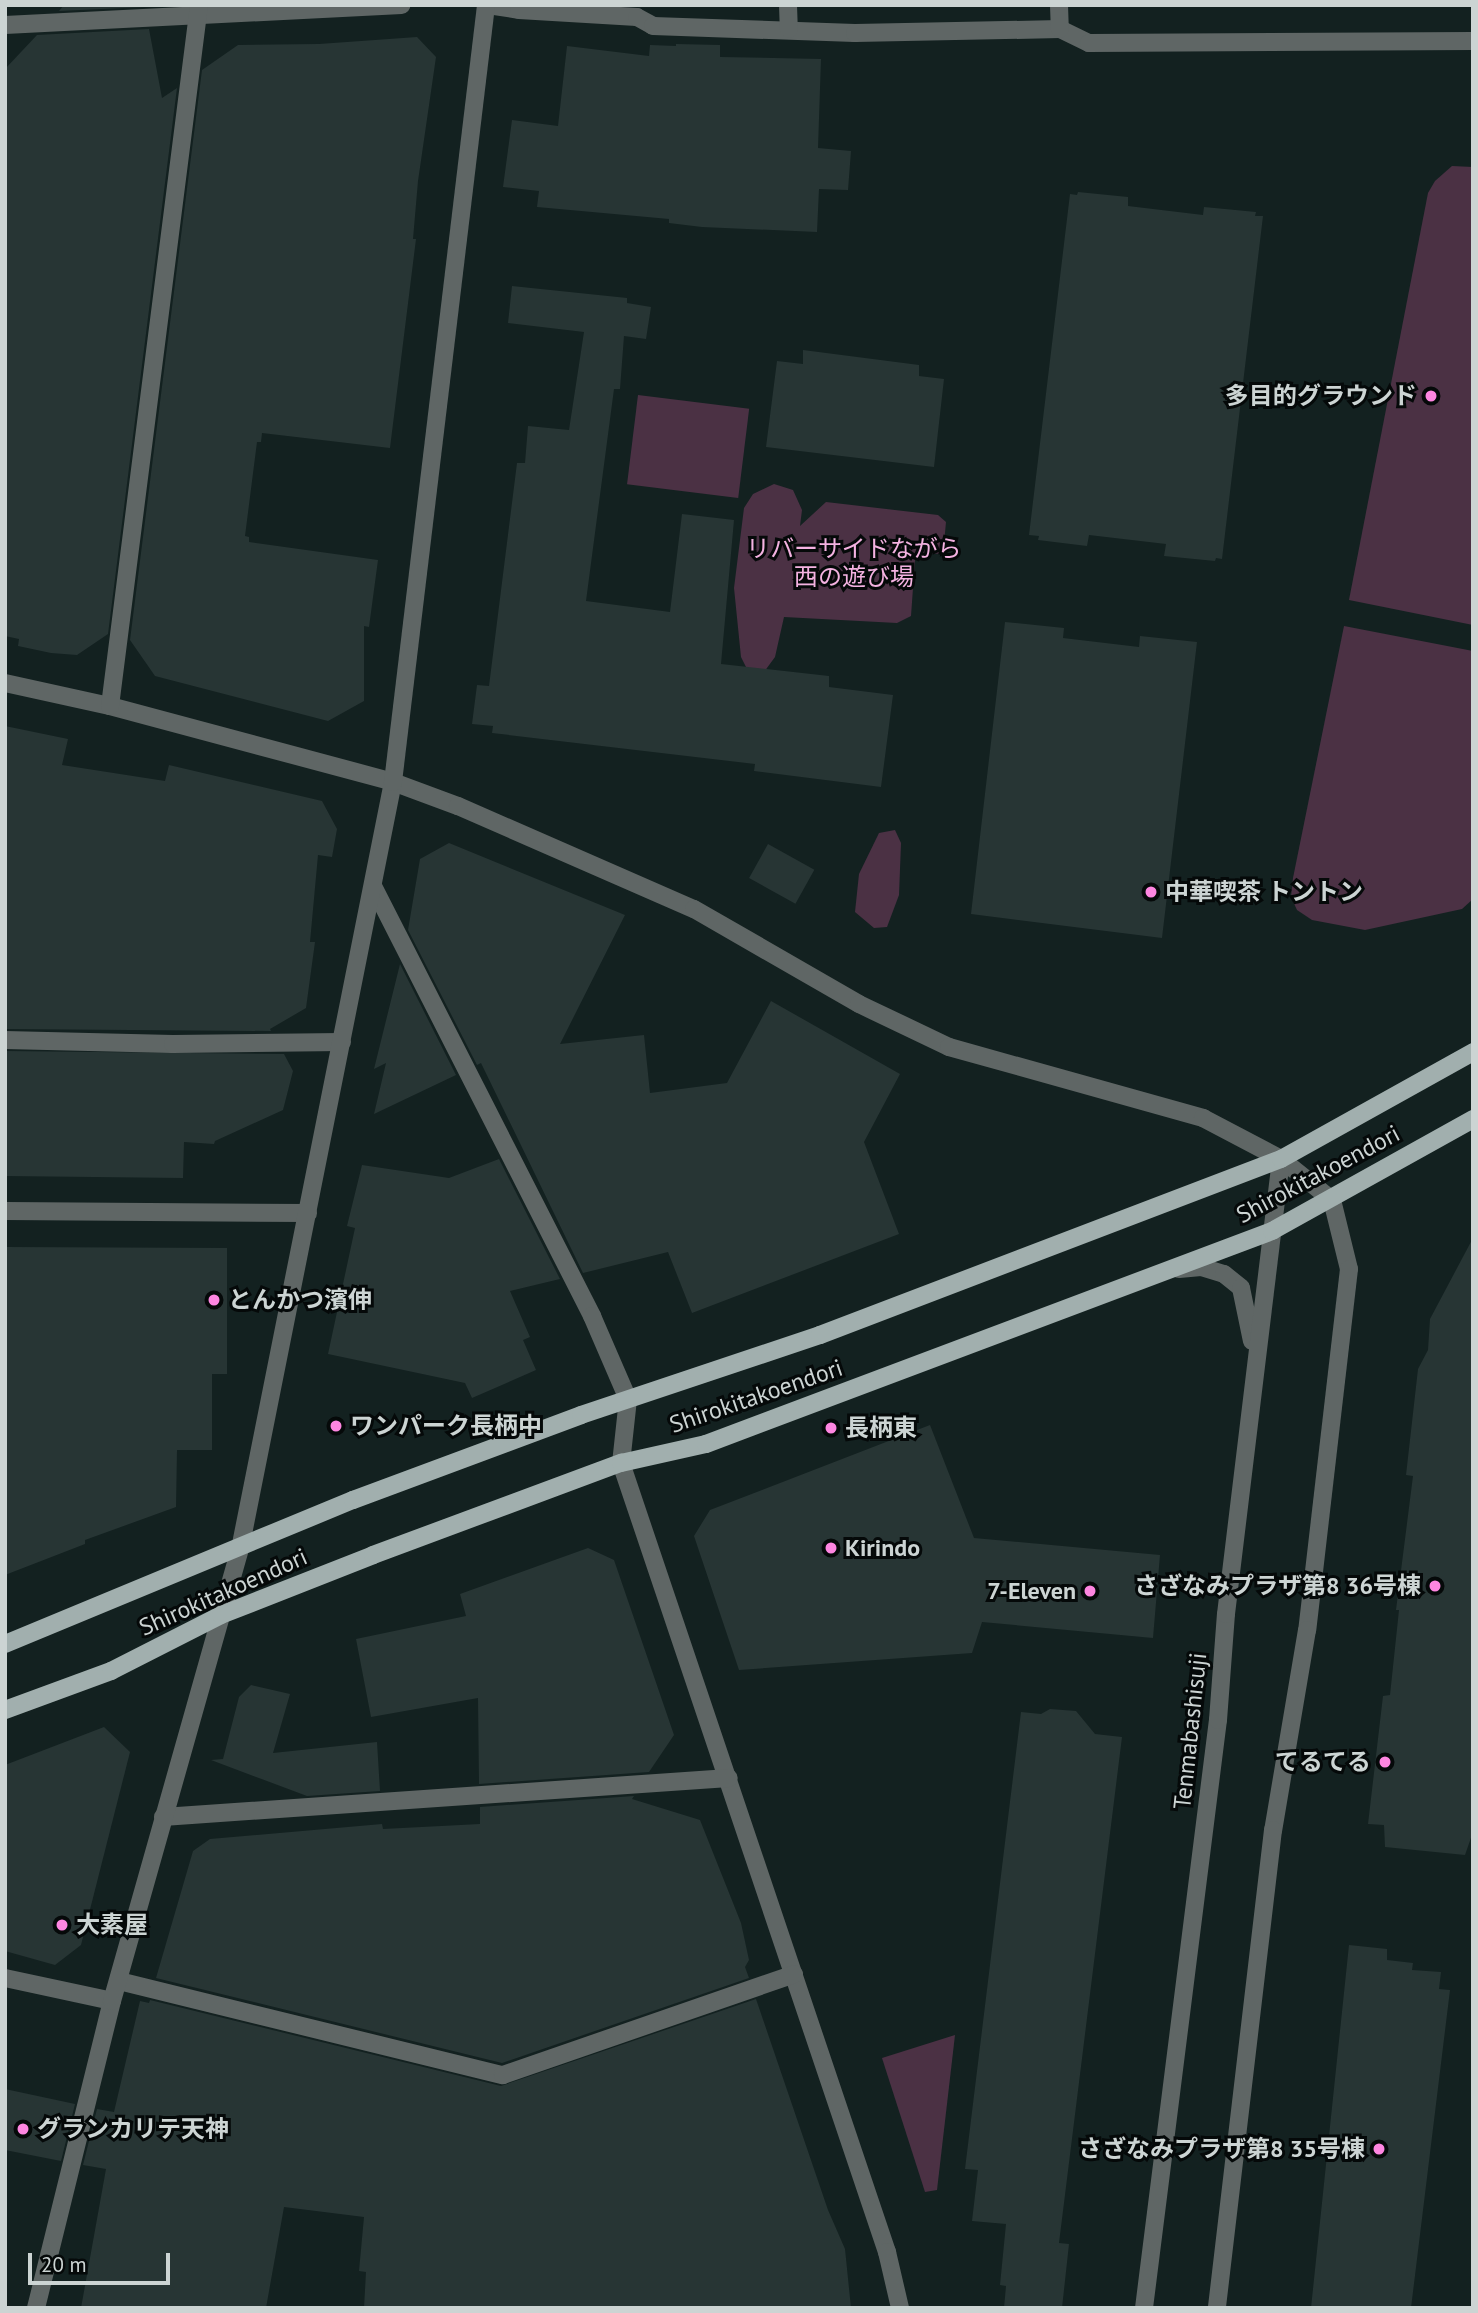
<!DOCTYPE html>
<meta charset="utf-8">
<style>
body{margin:0}
#map{position:relative;width:1478px;height:2313px;overflow:hidden;background:#132120;font-family:"PT Sans","Noto Sans JP",sans-serif}
div>[style]{position:absolute}
.green>*{inset:0;background:#4b3144;transform-origin:0 0}
.building>*{inset:0;background:#273534;transform-origin:0 0}
.minor>*{height:18px;margin:-9px;padding:0 9px;transform-origin:9px;border-radius:9px;background:#5f6665}
.major>*{height:18px;margin:-9px;padding:0 9px;transform-origin:9px;border-radius:9px;background:#a1afae}
.dots>*{width:19px;height:19px;translate:-50% -50%;box-sizing:border-box;border:4px solid #050909;border-radius:50%}
span{translate:-50% -50%;white-space:nowrap;text-align:center;line-height:1.15;-webkit-text-stroke:6px #050909;paint-order:stroke}
.poi-label{font-size:24px;color:#ccd4d3;font-weight:700}
.right{translate:-100% -50%;text-align:right}
.left{translate:0 -50%;text-align:left}
.park-label{font-size:24px;color:#f4b2e1}
.street-label{font-size:24px;color:#ccd4d3}
.frame{position:absolute;inset:0;border:7px solid #ccd4d3;pointer-events:none}
.scale{position:absolute;left:28px;top:2253px;width:142px;height:32px;box-sizing:border-box;border:4px solid #ccd4d3;border-top:0;padding-left:9px;font-size:21px;line-height:24px;white-space:nowrap;color:#ccd4d3;-webkit-text-stroke:5px #050909;paint-order:stroke}
</style>
<div id="map">
<div class="green">
<i style="clip-path:polygon(1452px 166px,1473px 167px,1473px 625px,1349px 600px,1428px 193px,1435px 181px)"></i>
<i style="left:638px;top:395px;width:112px;height:90px;rotate:7deg"></i>
<i style="clip-path:polygon(774px 484px,793px 490px,802px 510px,800px 526px,826px 502px,938px 515px,946px 522px,943px 554px,926px 553px,915px 560px,911px 616px,897px 623px,784px 617px,775px 657px,764px 672px,751px 677px,741px 657px,734px 588px,744px 508px,753px 494px)"></i>
<i style="clip-path:polygon(1344px 626px,1473px 651px,1473px 899px,1462px 909px,1365px 930px,1312px 920px,1297px 910px,1291px 897px,1293px 878px)"></i>
<i style="clip-path:polygon(895px 830px,901px 843px,899px 895px,887px 927px,874px 928px,855px 912px,859px 874px,879px 833px)"></i>
<i style="clip-path:polygon(955px 2035px,937px 2190px,925px 2192px,882px 2058px)"></i>
</div>
<div class="building">
<i style="clip-path:polygon(64px 5px,144px 5px,145px 7px,59px 11px)"></i>
<i style="clip-path:polygon(149px 29px,162px 98px,177px 88px,108px 634px,77px 655px,51px 653px,18px 646px,19px 639px,5px 636px,5px 69px,37px 35px)"></i>
<i style="clip-path:polygon(417px 37px,436px 57px,418px 181px,413px 239px,416px 239px,390px 448px,262px 433px,261px 442px,257px 442px,245px 536px,249px 537px,249px 542px,378px 560px,369px 627px,364px 626px,364px 701px,328px 721px,155px 676px,130px 640px,202px 70px,238px 45px,319px 44px)"></i>
<i style="clip-path:polygon(676px 44px,720px 45px,720px 57px,821px 59px,818px 148px,851px 151px,848px 190px,819px 189px,817px 232px,702px 227px,669px 223px,669px 219px,537px 207px,539px 191px,503px 187px,512px 120px,558px 126px,567px 46px,649px 56px,650px 45px,676px 46px)"></i>
<i style="clip-path:polygon(1078px 192px,1128px 197px,1128px 206px,1203px 215px,1204px 207px,1256px 212px,1255px 216px,1263px 216px,1222px 559px,1216px 558px,1215px 561px,1164px 556px,1166px 544px,1089px 535px,1087px 546px,1038px 540px,1039px 536px,1029px 535px,1070px 194px,1077px 195px)"></i>
<i style="clip-path:polygon(512px 286px,627px 298px,627px 303px,651px 307px,646px 339px,624px 336px,620px 389px,614px 389px,586px 601px,670px 612px,682px 514px,734px 520px,721px 664px,829px 676px,829px 687px,893px 695px,881px 787px,754px 771px,755px 764px,492px 733px,493px 726px,472px 724px,477px 685px,489px 686px,517px 463px,525px 463px,528px 426px,569px 430px,584px 332px,508px 323px)"></i>
<i style="clip-path:polygon(803px 350px,919px 365px,919px 376px,944px 379px,934px 467px,766px 447px,777px 361px,803px 364px)"></i>
<i style="clip-path:polygon(1005px 622px,1064px 628px,1063px 638px,1139px 647px,1140px 636px,1197px 642px,1162px 938px,971px 914px)"></i>
<i style="clip-path:polygon(5px 726px,68px 739px,62px 765px,165px 781px,169px 765px,322px 801px,337px 829px,332px 857px,318px 855px,310px 942px,315px 942px,306px 1008px,270px 1029px,271px 1031px,5px 1029px)"></i>
<i style="clip-path:polygon(449px 843px,625px 915px,560px 1044px,644px 1035px,650px 1093px,727px 1083px,771px 1001px,900px 1074px,864px 1142px,899px 1234px,692px 1313px,668px 1252px,583px 1273px,481px 1063px,477px 1065px,408px 930px,420px 859px)"></i>
<i style="left:768px;top:844px;width:53px;height:39px;rotate:29deg"></i>
<i style="clip-path:polygon(400px 964px,456px 1075px,374px 1114px,386px 1063px,374px 1069px)"></i>
<i style="clip-path:polygon(5px 1051px,284px 1054px,293px 1071px,283px 1110px,215px 1141px,214px 1144px,184px 1142px,183px 1178px,5px 1176px)"></i>
<i style="clip-path:polygon(499px 1159px,560px 1279px,510px 1291px,530px 1337px,523px 1340px,536px 1370px,472px 1398px,465px 1383px,328px 1354px,355px 1228px,347px 1226px,362px 1165px,449px 1178px)"></i>
<i style="clip-path:polygon(1473px 1238px,1473px 1832px,1465px 1855px,1385px 1847px,1384px 1825px,1368px 1824px,1383px 1696px,1390px 1695px,1399px 1610px,1396px 1610px,1413px 1476px,1406px 1475px,1418px 1369px,1428px 1350px,1430px 1319px)"></i>
<i style="clip-path:polygon(5px 1247px,227px 1248px,227px 1374px,212px 1374px,212px 1450px,177px 1450px,176px 1507px,85px 1540px,85px 1544px,5px 1575px)"></i>
<i style="clip-path:polygon(930px 1425px,974px 1538px,1160px 1555px,1153px 1638px,982px 1622px,972px 1653px,739px 1670px,694px 1536px,710px 1510px)"></i>
<i style="clip-path:polygon(588px 1548px,614px 1560px,674px 1735px,649px 1772px,479px 1784px,478px 1698px,371px 1717px,356px 1639px,466px 1616px,460px 1594px)"></i>
<i style="clip-path:polygon(251px 1685px,290px 1694px,273px 1753px,377px 1742px,380px 1791px,307px 1796px,211px 1760px,223px 1759px,239px 1697px)"></i>
<i style="clip-path:polygon(1050px 1709px,1076px 1711px,1095px 1734px,1122px 1737px,1059px 2243px,1069px 2244px,1062px 2308px,1004px 2308px,1006px 2286px,1000px 2285px,1006px 2224px,972px 2221px,978px 2170px,965px 2169px,1021px 1712px,1041px 1714px)"></i>
<i style="clip-path:polygon(104px 1727px,130px 1752px,81px 1945px,55px 1965px,5px 1951px,5px 1765px)"></i>
<i style="clip-path:polygon(634px 1796px,632px 1799px,700px 1820px,741px 1923px,749px 1960px,745px 1967px,749px 1978px,502px 2063px,156px 1978px,193px 1851px,210px 1839px,382px 1824px,383px 1829px,480px 1824px,480px 1807px)"></i>
<i style="clip-path:polygon(1349px 1945px,1387px 1949px,1387px 1960px,1413px 1963px,1412px 1970px,1441px 1972px,1439px 1989px,1450px 1990px,1411px 2308px,1311px 2308px)"></i>
<i style="clip-path:polygon(756px 1999px,828px 2210px,845px 2249px,851px 2308px,364px 2308px,366px 2272px,359px 2271px,364px 2217px,284px 2207px,266px 2308px,81px 2308px,106px 2169px,83px 2165px,97px 2109px,114px 2112px,140px 2001px,149px 2003px,150px 2000px,501px 2086px)"></i>
<i style="clip-path:polygon(5px 2089px,75px 2104px,61px 2161px,5px 2150px)"></i>
</div>
<div class="minor">
<i style="left:488px;top:5px;width:31px;rotate:9deg"></i>
<i style="left:519px;top:10px;width:118px;rotate:3.4deg"></i>
<i style="left:637px;top:17px;width:18px;rotate:29deg"></i>
<i style="left:653px;top:26px;width:202px;rotate:2deg"></i>
<i style="left:855px;top:33px;width:205px;rotate:-1.1deg"></i>
<i style="left:1060px;top:29px;width:32px;rotate:26deg"></i>
<i style="left:1089px;top:43px;width:384px;rotate:-0.3deg"></i>
<i style="left:788px;top:5px;width:24px;rotate:88deg"></i>
<i style="left:1059px;top:5px;width:24px;rotate:88deg"></i>
<i style="left:5px;top:25px;width:397px;rotate:-2.9deg"></i>
<i style="left:5px;top:683px;width:107px;rotate:12.4deg"></i>
<i style="left:110px;top:706px;width:293px;rotate:15deg"></i>
<i style="left:393px;top:782px;width:69px;rotate:20.3deg"></i>
<i style="left:458px;top:806px;width:257px;rotate:23.6deg"></i>
<i style="left:694px;top:909px;width:190px;rotate:29.9deg"></i>
<i style="left:859px;top:1004px;width:100px;rotate:25.5deg"></i>
<i style="left:949px;top:1047px;width:264px;rotate:15.6deg"></i>
<i style="left:1203px;top:1118px;width:88px;rotate:27.7deg"></i>
<i style="left:1281px;top:1159px;width:65px;rotate:38.8deg"></i>
<i style="left:1332px;top:1200px;width:71px;rotate:76.2deg"></i>
<i style="left:1349px;top:1269px;width:363px;rotate:96.6deg"></i>
<i style="left:1307px;top:1630px;width:203px;rotate:99.6deg"></i>
<i style="left:1273px;top:1830px;width:481px;rotate:96.7deg"></i>
<i style="left:110px;top:706px;width:707px;rotate:-82.76deg"></i>
<i style="left:373px;top:886px;width:483px;rotate:63deg"></i>
<i style="left:592px;top:1316px;width:90px;rotate:66.6deg"></i>
<i style="left:628px;top:1399px;width:64px;rotate:96.2deg"></i>
<i style="left:621px;top:1463px;width:833px;rotate:71.37deg"></i>
<i style="left:887px;top:2252px;width:57px;rotate:76.9deg"></i>
<i style="left:5px;top:1040px;width:168px;rotate:1.4deg"></i>
<i style="left:173px;top:1044px;width:169px;rotate:-0.7deg"></i>
<i style="left:5px;top:1211px;width:303px;rotate:0.4deg"></i>
<i style="left:1179px;top:1269px;width:22px;rotate:-5deg"></i>
<i style="left:1201px;top:1267px;width:24px;rotate:17deg"></i>
<i style="left:1224px;top:1274px;width:22px;rotate:39deg"></i>
<i style="left:1241px;top:1288px;width:54px;rotate:78.3deg"></i>
<i style="left:163px;top:1817px;width:567px;rotate:-3.94deg"></i>
<i style="left:5px;top:1978px;width:109px;rotate:12.1deg"></i>
<i style="left:119px;top:1981px;width:395px;rotate:13.8deg"></i>
<i style="left:503px;top:2075px;width:308px;rotate:-19.1deg"></i>
<i style="left:36px;top:2308px;width:316px;rotate:-76.1deg"></i>
<i style="left:112px;top:2001px;width:475px;rotate:-74.2deg"></i>
<i style="left:241px;top:1544px;width:777px;rotate:-78.72deg"></i>
<i style="left:393px;top:782px;width:783px;rotate:-83.17deg"></i>
<i style="left:1144px;top:2308px;width:593px;rotate:-82.83deg"></i>
<i style="left:1218px;top:1720px;width:106px;rotate:-85.7deg"></i>
<i style="left:1226px;top:1614px;width:458px;rotate:-83.1deg"></i>
</div>
<div class="major">
<i style="left:5px;top:1644px;width:377px;rotate:-22.5deg"></i>
<i style="left:353px;top:1500px;width:243px;rotate:-20.4deg"></i>
<i style="left:581px;top:1415px;width:252px;rotate:-18.5deg"></i>
<i style="left:820px;top:1335px;width:493px;rotate:-20.9deg"></i>
<i style="left:1281px;top:1159px;width:220px;rotate:-29.1deg"></i>
<i style="left:5px;top:1710px;width:113px;rotate:-20.2deg"></i>
<i style="left:111px;top:1671px;width:123px;rotate:-27deg"></i>
<i style="left:221px;top:1615px;width:163px;rotate:-21.5deg"></i>
<i style="left:373px;top:1555px;width:265px;rotate:-20.4deg"></i>
<i style="left:621px;top:1463px;width:87px;rotate:-12.6deg"></i>
<i style="left:706px;top:1444px;width:605px;rotate:-20.62deg"></i>
<i style="left:1272px;top:1231px;width:230px;rotate:-29.1deg"></i>
</div>
<div class="dots">
<i style="left:1431px;top:396px;background:#fe86e1"></i>
<i style="left:1151px;top:892px;background:#fe86e1"></i>
<i style="left:214px;top:1300px;background:#fe86e1"></i>
<i style="left:336px;top:1426px;background:#fe86e1"></i>
<i style="left:831px;top:1428px;background:#fe86e1"></i>
<i style="left:831px;top:1548px;background:#fe86e1"></i>
<i style="left:1435px;top:1586px;background:#fe86e1"></i>
<i style="left:1090px;top:1591px;background:#fe86e1"></i>
<i style="left:1385px;top:1762px;background:#fe86e1"></i>
<i style="left:62px;top:1925px;background:#fe86e1"></i>
<i style="left:23px;top:2129px;background:#fe86e1"></i>
<i style="left:1379px;top:2149px;background:#fe86e1"></i>
</div>
<div class="poi-label">
<span class="right" style="left:1417px;top:396px">多目的グラウンド</span>
<span class="left" style="left:1165px;top:892px">中華喫茶 トントン</span>
<span class="left" style="left:228px;top:1300px">とんかつ濱伸</span>
<span class="left" style="left:350px;top:1426px">ワンパーク長柄中</span>
<span class="left" style="left:845px;top:1428px">長柄東</span>
<span class="left" style="left:845px;top:1548px">Kirindo</span>
<span class="right" style="left:1421px;top:1586px">さざなみプラザ第8 36号棟</span>
<span class="right" style="left:1076px;top:1591px">7-Eleven</span>
<span class="right" style="left:1371px;top:1762px">てるてる</span>
<span class="left" style="left:76px;top:1925px">大素屋</span>
<span class="left" style="left:37px;top:2129px">グランカリテ天神</span>
<span class="right" style="left:1365px;top:2149px">さざなみプラザ第8 35号棟</span>
</div>
<div class="park-label">
<span style="left:854px;top:563px">リバーサイドながら<br>西の遊び場</span>
</div>
<div class="street-label">
<span style="left:1318px;top:1174px;rotate:-28deg">Shirokitakoendori</span>
<span style="left:756px;top:1396px;rotate:-19deg">Shirokitakoendori</span>
<span style="left:223px;top:1592px;rotate:-24deg">Shirokitakoendori</span>
<span style="left:1190px;top:1731px;rotate:-84deg">Tenmabashisuji</span>
</div>
<div class="frame"></div>
<div class="scale">20 m</div>
</div>
